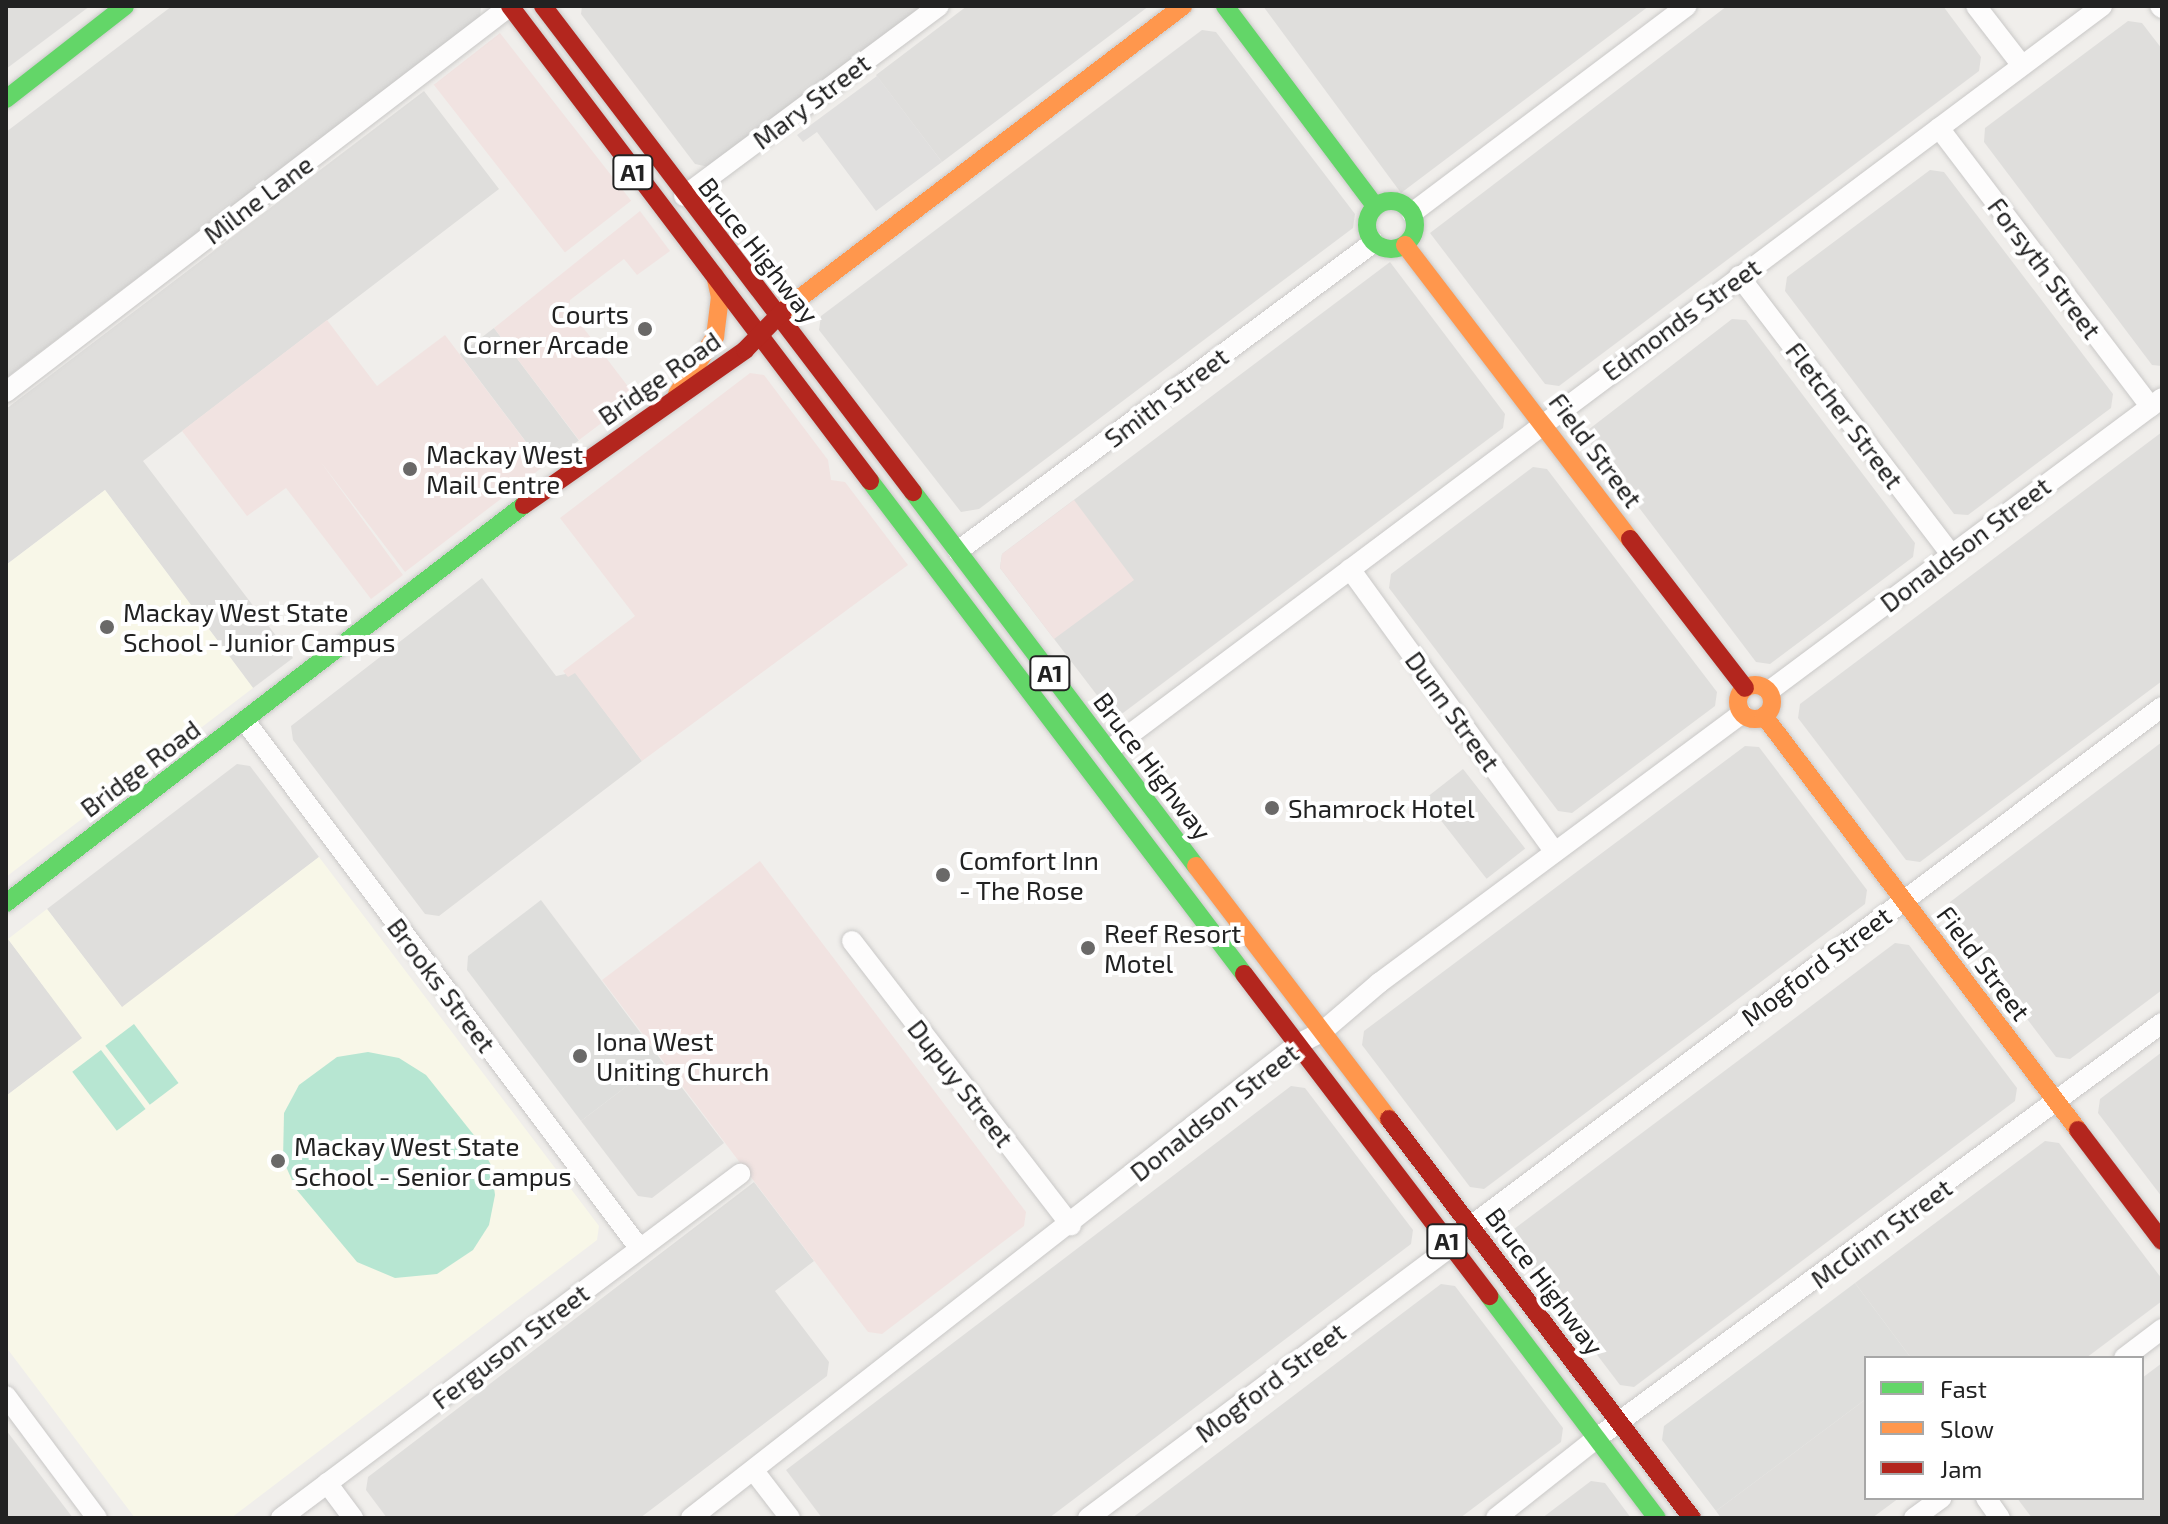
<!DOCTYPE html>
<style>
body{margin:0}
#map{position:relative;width:2168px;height:1524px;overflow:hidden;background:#f0eeeb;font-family:"Exo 2",sans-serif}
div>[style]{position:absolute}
.residential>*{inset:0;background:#dfdedc;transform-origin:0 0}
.commercial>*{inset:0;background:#f1e3e1;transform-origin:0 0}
.education>*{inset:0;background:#f8f7e8}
.religious>*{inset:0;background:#dededc}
.pitch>*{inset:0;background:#b7e6d2;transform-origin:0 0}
.parking>*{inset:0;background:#e0dfde}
.roads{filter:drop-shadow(0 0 2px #c9c8c7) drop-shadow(0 0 2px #c9c8c7)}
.street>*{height:20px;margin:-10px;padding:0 10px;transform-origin:10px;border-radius:10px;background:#fdfcfc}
.fast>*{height:18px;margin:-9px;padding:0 9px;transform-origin:9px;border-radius:9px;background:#63d668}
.fast>.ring{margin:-9px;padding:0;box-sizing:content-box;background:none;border:18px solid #63d668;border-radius:50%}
.slow>*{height:18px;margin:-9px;padding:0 9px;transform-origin:9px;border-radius:9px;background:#ff974d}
.slow>.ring{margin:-9px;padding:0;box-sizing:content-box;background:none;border:18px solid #ff974d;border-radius:50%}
.jam>*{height:18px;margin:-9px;padding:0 9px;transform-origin:9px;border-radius:9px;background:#b3261e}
.dots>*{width:22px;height:22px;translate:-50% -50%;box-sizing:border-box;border:4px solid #fff;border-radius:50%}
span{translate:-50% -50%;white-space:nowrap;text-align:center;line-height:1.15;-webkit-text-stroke:8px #fff;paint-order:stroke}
.shield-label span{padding:2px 6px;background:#fff;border:2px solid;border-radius:6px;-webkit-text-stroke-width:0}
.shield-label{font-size:24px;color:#222;font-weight:700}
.street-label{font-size:26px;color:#222}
.poi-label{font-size:26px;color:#222}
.right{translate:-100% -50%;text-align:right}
.left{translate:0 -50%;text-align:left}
.frame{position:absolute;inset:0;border:8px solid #222;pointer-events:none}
.legend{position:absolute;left:1864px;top:1356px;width:280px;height:144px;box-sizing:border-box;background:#fff;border:2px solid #a7a7a7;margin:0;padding:10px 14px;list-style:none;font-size:24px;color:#222}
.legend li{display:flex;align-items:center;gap:16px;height:40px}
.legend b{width:40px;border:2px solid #a7a7a7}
</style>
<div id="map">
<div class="residential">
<i style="clip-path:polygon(6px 6px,90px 6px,6px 69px)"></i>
<i style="clip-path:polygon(172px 6px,481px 6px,480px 17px,6px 378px,6px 132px)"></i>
<i style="clip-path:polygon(582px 6px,923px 6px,709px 167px,695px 164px,581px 14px)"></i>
<i style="clip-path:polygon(967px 6px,1149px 6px,942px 162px,876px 75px)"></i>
<i style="clip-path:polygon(1263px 6px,1649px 6px,1401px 193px)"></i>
<i style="clip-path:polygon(1727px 6px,1943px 6px,1981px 57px,1979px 71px,1559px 386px,1545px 384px,1430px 233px)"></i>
<i style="clip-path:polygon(2128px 21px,2142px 23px,2162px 49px,2162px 366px,2152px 365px,1984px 142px,1985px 128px)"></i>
<i style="clip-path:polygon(1202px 30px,1216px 32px,1355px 214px,1353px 228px,979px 509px,961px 512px,819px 330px,821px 316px)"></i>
<i style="clip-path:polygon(424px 91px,499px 189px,143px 461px,293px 658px,253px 688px,105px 490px,6px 565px,6px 409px)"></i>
<i style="clip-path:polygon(1930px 170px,1944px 172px,2113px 394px,2111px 408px,1968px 515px,1954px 514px,1785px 291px,1787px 277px)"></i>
<i style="clip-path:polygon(1390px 262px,1505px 414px,1503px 428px,1123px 713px,1109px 711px,1000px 568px,1002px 554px)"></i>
<i style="clip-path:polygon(1732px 319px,1746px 320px,1915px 543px,1913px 557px,1770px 664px,1756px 662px,1587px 439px,1588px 430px)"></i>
<i style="left:494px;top:328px;width:141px;height:43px;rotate:53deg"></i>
<i style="clip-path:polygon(2162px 432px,2162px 681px,1920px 862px,1906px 860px,1798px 718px,1800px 704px)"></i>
<i style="clip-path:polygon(1533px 467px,1547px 469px,1717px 692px,1715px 706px,1572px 813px,1558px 811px,1389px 588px,1391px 574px)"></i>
<i style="clip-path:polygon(482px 578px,556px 676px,575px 672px,642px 761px,439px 916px,425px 914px,293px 740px,291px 726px)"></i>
<i style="clip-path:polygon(2162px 742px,2162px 990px,2070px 1059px,2056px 1057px,1948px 915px,1950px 902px)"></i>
<i style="clip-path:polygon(1745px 746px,1759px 747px,1867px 890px,1865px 904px,1484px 1189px,1470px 1187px,1362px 1045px,1364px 1031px)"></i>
<i style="clip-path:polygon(237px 764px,250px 766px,319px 857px,122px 1008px,47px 909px)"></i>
<i style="left:1463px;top:769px;width:101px;height:49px;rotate:52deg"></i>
<i style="clip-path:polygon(8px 939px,83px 1038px,6px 1096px,6px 940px)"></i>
<i style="clip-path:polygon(1895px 943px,1909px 945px,2017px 1088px,2015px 1101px,1634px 1387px,1620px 1385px,1512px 1243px,1514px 1229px)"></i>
<i style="clip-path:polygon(2162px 1052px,2162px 1197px,2098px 1113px,2100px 1099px)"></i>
<i style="clip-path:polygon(661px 1060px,724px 1143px,652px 1198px,638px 1196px,581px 1121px)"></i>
<i style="clip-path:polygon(1291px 1086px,1305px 1088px,1413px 1230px,1411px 1244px,1049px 1518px,822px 1518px,786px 1470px)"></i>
<i style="clip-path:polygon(2045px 1141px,2059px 1143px,2162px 1279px,2162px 1301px,2086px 1358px,1911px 1358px,1855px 1283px)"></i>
<i style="clip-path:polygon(754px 1182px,814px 1261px,775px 1291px,829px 1362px,827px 1376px,640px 1518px,387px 1518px,366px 1490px,368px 1477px)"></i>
<i style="clip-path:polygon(1441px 1284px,1455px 1286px,1563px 1428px,1561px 1442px,1460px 1518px,1132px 1518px)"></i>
<i style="clip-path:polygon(2162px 1363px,2162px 1518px,2032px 1518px,2017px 1498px,2142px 1498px,2142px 1378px)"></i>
<i style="clip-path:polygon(1866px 1399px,1866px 1498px,1899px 1498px,1872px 1518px,1721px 1518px,1716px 1511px)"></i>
<i style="clip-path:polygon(6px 1430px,73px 1518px,6px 1518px)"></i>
<i style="clip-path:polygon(1591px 1481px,1605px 1483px,1631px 1518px,1542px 1518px)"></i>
</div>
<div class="commercial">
<i style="left:500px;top:33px;width:213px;height:84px;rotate:52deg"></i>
<i style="clip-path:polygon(640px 211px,670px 251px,637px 275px,624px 259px,570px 300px,569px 309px,636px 397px,579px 440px,494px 328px)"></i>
<i style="clip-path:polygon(327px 320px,377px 386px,445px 335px,544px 466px,405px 572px,320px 461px,403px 575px,371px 599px,286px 488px,247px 516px,182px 431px)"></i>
<i style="clip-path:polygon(750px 373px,764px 375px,828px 460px,831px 480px,845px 482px,908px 565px,642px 761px,575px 673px,568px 677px,563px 671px,635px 616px,560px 518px)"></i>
<i style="clip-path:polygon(1074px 500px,1134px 580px,1054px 639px,1000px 568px,1002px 554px)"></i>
<i style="clip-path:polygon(760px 861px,1026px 1212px,1024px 1226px,882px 1334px,868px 1332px,602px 980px)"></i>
</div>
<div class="education">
<i style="clip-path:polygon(105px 490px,253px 688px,6px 877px,6px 565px)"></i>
<i style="clip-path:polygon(319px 857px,599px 1226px,597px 1240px,231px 1518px,135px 1518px,6px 1347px,6px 1096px,82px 1038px,8px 939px,47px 909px,122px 1007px)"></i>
</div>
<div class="religious">
<i style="clip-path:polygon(541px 900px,661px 1060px,581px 1121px,467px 970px,468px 956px)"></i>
<i style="clip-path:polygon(1855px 1283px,1911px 1358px,1866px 1358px,1866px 1399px,1716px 1511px,1662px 1440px,1664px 1426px)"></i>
</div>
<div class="pitch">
<i style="left:134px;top:1024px;width:74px;height:36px;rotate:53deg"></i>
<i style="left:101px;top:1050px;width:74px;height:36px;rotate:53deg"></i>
<i style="clip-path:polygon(368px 1052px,399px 1058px,426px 1075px,477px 1139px,491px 1165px,495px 1195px,489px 1225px,473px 1250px,437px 1274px,395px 1278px,357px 1262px,296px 1189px,283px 1160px,284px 1113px,299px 1085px,337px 1057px)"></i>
</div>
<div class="parking">
<i style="clip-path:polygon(877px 76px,942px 162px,876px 211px,817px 132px,803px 142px,797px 135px)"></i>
</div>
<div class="roads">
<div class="street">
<i style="left:1976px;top:6px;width:72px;rotate:52.3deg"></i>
<i style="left:2160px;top:6px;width:3px;rotate:45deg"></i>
<i style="left:1939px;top:128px;width:350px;rotate:52.8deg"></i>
<i style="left:684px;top:196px;width:318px;rotate:-36.7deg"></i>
<i style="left:1412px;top:213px;width:344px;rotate:-37deg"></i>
<i style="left:1739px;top:276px;width:350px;rotate:52.7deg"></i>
<i style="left:6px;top:392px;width:635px;rotate:-37.45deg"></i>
<i style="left:958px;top:551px;width:518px;rotate:-36.6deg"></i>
<i style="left:1350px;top:569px;width:349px;rotate:54.1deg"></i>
<i style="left:1769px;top:691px;width:490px;rotate:-36.7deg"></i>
<i style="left:245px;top:721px;width:659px;rotate:53.2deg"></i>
<i style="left:1109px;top:750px;width:1241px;rotate:-36.84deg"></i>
<i style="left:852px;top:941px;width:359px;rotate:52.4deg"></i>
<i style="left:1471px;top:1226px;width:864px;rotate:-36.91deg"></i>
<i style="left:2124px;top:1358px;width:48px;rotate:-37.3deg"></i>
<i style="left:6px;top:1396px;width:152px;rotate:53.3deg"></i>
<i style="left:754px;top:1471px;width:59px;rotate:52.5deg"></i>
<i style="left:327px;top:1483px;width:44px;rotate:53.4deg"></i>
<i style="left:1986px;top:1498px;width:24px;rotate:55deg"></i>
<i style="left:281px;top:1518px;width:574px;rotate:-36.85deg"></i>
<i style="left:691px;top:1518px;width:770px;rotate:-37.99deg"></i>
<i style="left:1298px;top:1044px;width:28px;rotate:-27deg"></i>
<i style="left:1323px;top:1031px;width:74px;rotate:-40.6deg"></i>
<i style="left:1379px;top:983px;width:452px;rotate:-36.6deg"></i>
<i style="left:1088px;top:1518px;width:454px;rotate:-36.8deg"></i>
<i style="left:1496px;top:1518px;width:129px;rotate:-38.4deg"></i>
<i style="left:1597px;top:1438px;width:701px;rotate:-36.3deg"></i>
<i style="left:1914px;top:1518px;width:34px;rotate:-36deg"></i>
</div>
<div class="fast">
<i style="left:1225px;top:6px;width:250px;rotate:53.1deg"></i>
<i style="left:6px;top:99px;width:151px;rotate:-38deg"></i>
<i class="ring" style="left:1367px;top:201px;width:30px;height:30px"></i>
<i style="left:870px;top:481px;width:619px;rotate:52.82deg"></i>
<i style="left:913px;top:492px;width:469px;rotate:52.9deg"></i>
<i style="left:6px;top:903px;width:653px;rotate:-37.54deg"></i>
<i style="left:1489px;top:1296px;width:278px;rotate:52.9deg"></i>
</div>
<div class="slow">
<i style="left:1405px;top:245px;width:370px;rotate:52.6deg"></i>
<i style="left:784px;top:310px;width:502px;rotate:-37.3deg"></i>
<i style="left:677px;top:394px;width:69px;rotate:-56.3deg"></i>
<i style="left:715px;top:337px;width:40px;rotate:-82.9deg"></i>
<i style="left:720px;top:297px;width:22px;rotate:-103deg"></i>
<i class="ring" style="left:1738px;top:685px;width:16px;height:16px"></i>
<i style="left:1764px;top:716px;width:520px;rotate:52.82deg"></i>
<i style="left:1196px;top:866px;width:318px;rotate:52.7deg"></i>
</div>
<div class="jam">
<i style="left:510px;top:6px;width:596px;rotate:52.84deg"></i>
<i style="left:543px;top:6px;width:611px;rotate:52.72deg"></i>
<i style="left:524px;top:505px;width:270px;rotate:-35deg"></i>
<i style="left:745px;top:350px;width:56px;rotate:-45.7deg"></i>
<i style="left:1630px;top:539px;width:188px;rotate:52.3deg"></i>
<i style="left:1244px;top:974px;width:405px;rotate:52.7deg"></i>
<i style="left:1389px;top:1119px;width:501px;rotate:52.79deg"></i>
<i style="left:2078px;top:1130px;width:139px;rotate:52.9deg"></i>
</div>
</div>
<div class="dots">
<i style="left:645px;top:329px;background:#6a6968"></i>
<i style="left:410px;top:469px;background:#6a6968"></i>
<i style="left:107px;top:627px;background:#6a6968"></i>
<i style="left:1272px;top:808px;background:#6a6968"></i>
<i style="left:943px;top:875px;background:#6a6968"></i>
<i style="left:1088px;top:948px;background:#6a6968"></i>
<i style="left:580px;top:1056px;background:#6a6968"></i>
<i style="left:278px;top:1161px;background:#6a6968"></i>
</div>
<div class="shield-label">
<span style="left:633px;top:172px">A1</span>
<span style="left:1050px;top:673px">A1</span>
<span style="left:1447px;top:1241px">A1</span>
</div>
<div class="street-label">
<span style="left:811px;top:101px;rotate:-37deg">Mary Street</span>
<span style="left:258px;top:199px;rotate:-37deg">Milne Lane</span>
<span style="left:759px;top:250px;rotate:52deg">Bruce Highway</span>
<span style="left:2045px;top:268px;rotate:53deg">Forsyth Street</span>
<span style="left:1681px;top:319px;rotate:-36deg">Edmonds Street</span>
<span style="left:659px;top:378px;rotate:-35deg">Bridge Road</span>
<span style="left:1166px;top:397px;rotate:-37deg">Smith Street</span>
<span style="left:1845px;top:415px;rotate:53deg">Fletcher Street</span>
<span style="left:1596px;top:450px;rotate:53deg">Field Street</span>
<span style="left:1965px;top:544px;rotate:-37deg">Donaldson Street</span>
<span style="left:1453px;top:711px;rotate:54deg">Dunn Street</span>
<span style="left:1153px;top:766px;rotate:53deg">Bruce Highway</span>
<span style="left:140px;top:768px;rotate:-37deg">Bridge Road</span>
<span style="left:1984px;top:963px;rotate:53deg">Field Street</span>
<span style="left:1816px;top:966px;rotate:-37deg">Mogford Street</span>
<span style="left:442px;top:985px;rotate:53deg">Brooks Street</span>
<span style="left:961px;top:1083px;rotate:52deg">Dupuy Street</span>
<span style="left:1214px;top:1112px;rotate:-38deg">Donaldson Street</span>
<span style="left:1881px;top:1233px;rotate:-36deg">McGinn Street</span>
<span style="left:1545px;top:1281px;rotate:53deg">Bruce Highway</span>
<span style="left:510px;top:1346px;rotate:-37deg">Ferguson Street</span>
<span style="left:1270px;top:1382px;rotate:-37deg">Mogford Street</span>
</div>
<div class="poi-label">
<span class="right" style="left:629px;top:329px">Courts<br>Corner Arcade</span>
<span class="left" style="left:426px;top:469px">Mackay West<br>Mail Centre</span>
<span class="left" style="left:123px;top:627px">Mackay West State<br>School - Junior Campus</span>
<span class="left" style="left:1288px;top:808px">Shamrock Hotel</span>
<span class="left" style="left:959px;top:875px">Comfort Inn<br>- The Rose</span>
<span class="left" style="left:1104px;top:948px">Reef Resort<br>Motel</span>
<span class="left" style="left:596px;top:1056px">Iona West<br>Uniting Church</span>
<span class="left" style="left:294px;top:1161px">Mackay West State<br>School - Senior Campus</span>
</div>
<div class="frame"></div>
<ul class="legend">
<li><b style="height:10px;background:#63d668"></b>Fast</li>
<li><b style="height:10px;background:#ff974d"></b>Slow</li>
<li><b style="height:10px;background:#b3261e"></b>Jam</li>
</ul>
</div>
